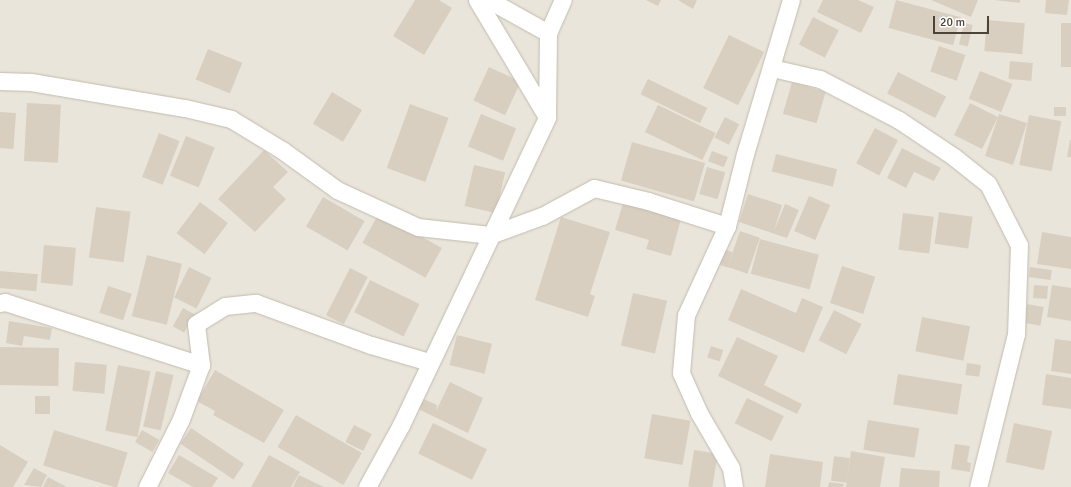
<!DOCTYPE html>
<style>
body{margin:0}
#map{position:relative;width:1071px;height:487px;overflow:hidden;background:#f6f3ec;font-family:Signika,sans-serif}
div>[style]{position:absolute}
.residential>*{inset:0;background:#eae5da;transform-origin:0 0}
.building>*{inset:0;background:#d8cfc1;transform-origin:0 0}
.roads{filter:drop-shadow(0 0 1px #c2bbae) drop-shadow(0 0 1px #c2bbae)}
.minor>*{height:17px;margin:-8.5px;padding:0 8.5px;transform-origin:8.5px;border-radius:8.5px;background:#fff}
span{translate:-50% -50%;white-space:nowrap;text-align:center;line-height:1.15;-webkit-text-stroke:3px #fff;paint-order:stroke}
.scale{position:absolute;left:933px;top:16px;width:56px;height:18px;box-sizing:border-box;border:2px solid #4b4439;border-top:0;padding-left:5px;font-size:12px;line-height:14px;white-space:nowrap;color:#4b4439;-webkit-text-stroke:3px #fff;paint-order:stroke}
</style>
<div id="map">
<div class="residential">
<i style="left:0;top:0;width:1071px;height:487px"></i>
</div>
<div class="building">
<i style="clip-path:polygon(415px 0,439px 0,452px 8px,424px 55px,393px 36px)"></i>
<i style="clip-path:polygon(646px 0,661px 0,658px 6px)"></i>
<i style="clip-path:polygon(678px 0,697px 0,693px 9px)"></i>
<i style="clip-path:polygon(823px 0,858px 0,874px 7px,861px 33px,817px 12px)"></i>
<i style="left:896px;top:0;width:67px;height:29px;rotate:15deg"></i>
<i style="clip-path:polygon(931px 0,978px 0,971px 17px)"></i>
<i style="clip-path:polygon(994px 0,1020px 0,1020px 3px)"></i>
<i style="clip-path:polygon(1046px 0,1069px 0,1067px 15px,1045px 13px)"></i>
<i style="left:813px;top:17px;width:29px;height:31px;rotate:27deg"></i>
<i style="left:987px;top:20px;width:38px;height:31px;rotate:5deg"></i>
<i style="left:964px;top:23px;width:9px;height:22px;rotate:13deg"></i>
<i style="left:1061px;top:23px;width:10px;height:44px"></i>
<i style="left:729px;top:35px;width:39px;height:59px;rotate:26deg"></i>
<i style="left:939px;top:46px;width:28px;height:27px;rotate:19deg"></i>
<i style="left:208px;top:49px;width:37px;height:33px;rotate:22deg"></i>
<i style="left:1010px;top:61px;width:23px;height:18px;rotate:5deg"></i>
<i style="left:489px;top:67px;width:35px;height:37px;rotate:25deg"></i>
<i style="left:980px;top:71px;width:35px;height:30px;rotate:22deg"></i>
<i style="left:898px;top:72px;width:54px;height:24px;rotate:27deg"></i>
<i style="left:648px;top:79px;width:66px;height:17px;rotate:26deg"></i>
<i style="left:792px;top:82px;width:35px;height:33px;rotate:16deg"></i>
<i style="left:332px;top:92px;width:35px;height:37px;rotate:31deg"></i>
<i style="left:27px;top:103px;width:34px;height:58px;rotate:3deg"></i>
<i style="clip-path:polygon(970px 103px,998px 117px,999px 114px,1027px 123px,1013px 165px,985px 156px,998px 117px,982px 149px,954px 135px)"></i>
<i style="left:410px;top:104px;width:41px;height:68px;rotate:20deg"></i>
<i style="left:658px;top:105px;width:64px;height:30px;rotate:26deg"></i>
<i style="left:1054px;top:107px;width:12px;height:9px"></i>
<i style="left:0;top:112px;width:16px;height:36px;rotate:4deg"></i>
<i style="left:481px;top:114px;width:38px;height:35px;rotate:22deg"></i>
<i style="left:1029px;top:115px;width:33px;height:51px;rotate:11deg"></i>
<i style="left:725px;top:117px;width:16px;height:23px;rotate:27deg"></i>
<i style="left:875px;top:128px;width:26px;height:40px;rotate:28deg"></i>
<i style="left:159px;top:133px;width:22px;height:47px;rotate:21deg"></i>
<i style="left:186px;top:136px;width:31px;height:43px;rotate:22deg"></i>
<i style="clip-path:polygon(1070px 140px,1071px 140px,1071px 157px,1067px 157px)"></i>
<i style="left:632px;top:142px;width:76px;height:40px;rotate:16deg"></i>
<i style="clip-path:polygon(902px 148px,941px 168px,934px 181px,914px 172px,906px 188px,887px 178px)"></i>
<i style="clip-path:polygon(264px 150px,288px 172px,273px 187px,286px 199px,255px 232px,218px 199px)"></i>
<i style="left:712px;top:151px;width:17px;height:11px;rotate:21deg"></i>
<i style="left:776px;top:154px;width:63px;height:18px;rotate:14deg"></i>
<i style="left:474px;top:165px;width:32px;height:42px;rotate:13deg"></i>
<i style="left:707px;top:167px;width:19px;height:28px;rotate:16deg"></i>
<i style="clip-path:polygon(748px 194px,782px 205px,774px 231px,785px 204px,799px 210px,787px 238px,739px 222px)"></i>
<i style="left:809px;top:196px;width:23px;height:38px;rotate:23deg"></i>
<i style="left:323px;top:197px;width:48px;height:34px;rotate:30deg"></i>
<i style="left:200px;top:202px;width:35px;height:39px;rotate:37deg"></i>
<i style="clip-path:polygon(623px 203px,681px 219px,671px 256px,646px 249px,649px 240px,615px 230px)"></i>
<i style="left:96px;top:207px;width:35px;height:51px;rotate:8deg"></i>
<i style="left:939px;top:212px;width:34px;height:32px;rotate:8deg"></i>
<i style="left:379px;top:213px;width:72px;height:34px;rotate:29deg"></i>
<i style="left:903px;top:213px;width:31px;height:37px;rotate:7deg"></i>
<i style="clip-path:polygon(561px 217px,610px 232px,590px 294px,595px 296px,588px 317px,535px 300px)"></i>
<i style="left:740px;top:231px;width:21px;height:38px;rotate:19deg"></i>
<i style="clip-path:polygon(1042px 232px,1071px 237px,1071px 269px,1037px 264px)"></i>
<i style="left:760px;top:239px;width:61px;height:36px;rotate:15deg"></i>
<i style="left:44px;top:245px;width:32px;height:38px;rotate:5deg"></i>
<i style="left:719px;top:248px;width:14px;height:16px;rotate:17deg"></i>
<i style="left:147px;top:255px;width:36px;height:63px;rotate:14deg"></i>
<i style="left:842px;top:266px;width:35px;height:39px;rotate:18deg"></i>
<i style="left:189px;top:267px;width:25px;height:34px;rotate:26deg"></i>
<i style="left:1030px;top:267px;width:22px;height:10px;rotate:8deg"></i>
<i style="left:350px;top:268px;width:20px;height:53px;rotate:27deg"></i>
<i style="left:0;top:271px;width:38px;height:17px;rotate:5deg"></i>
<i style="left:370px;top:280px;width:55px;height:36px;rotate:26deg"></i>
<i style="left:1034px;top:285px;width:14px;height:13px;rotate:4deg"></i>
<i style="clip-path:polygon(1052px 285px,1071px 288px,1071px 321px,1047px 317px)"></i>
<i style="left:108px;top:286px;width:25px;height:28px;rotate:18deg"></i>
<i style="clip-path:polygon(741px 289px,796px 313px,802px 298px,823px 307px,804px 353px,728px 320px)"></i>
<i style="left:633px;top:293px;width:35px;height:54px;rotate:13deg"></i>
<i style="left:1027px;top:304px;width:17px;height:19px;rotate:10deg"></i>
<i style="left:183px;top:308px;width:13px;height:21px;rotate:29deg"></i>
<i style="left:834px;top:310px;width:31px;height:34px;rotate:27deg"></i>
<i style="left:922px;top:317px;width:49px;height:35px;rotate:11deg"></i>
<i style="clip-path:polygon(9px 321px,52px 328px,50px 340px,24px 336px,22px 346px,6px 343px)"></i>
<i style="left:457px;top:335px;width:36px;height:31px;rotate:14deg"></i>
<i style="clip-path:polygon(737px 337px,778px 356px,764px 385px,802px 404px,797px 414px,718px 376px)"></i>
<i style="clip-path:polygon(1055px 339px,1071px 341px,1071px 374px,1051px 371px)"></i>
<i style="left:711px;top:346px;width:13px;height:12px;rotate:18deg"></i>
<i style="left:0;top:347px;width:59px;height:38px;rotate:1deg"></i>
<i style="left:75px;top:362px;width:32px;height:29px;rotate:5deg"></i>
<i style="left:967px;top:363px;width:14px;height:12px;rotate:8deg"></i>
<i style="left:118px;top:365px;width:33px;height:67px;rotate:11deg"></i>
<i style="clip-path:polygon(215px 370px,284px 410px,264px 443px,213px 415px,215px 411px,197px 401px)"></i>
<i style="left:156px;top:371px;width:18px;height:57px;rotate:13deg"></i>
<i style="left:898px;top:374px;width:65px;height:31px;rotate:9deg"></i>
<i style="clip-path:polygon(1046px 374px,1071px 378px,1071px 409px,1042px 405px)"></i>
<i style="clip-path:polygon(450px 382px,483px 398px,468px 433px,416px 408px,421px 398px,437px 405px,436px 411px)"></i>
<i style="left:35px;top:396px;width:15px;height:18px"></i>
<i style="left:747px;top:398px;width:41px;height:28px;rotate:26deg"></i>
<i style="left:652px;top:414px;width:39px;height:45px;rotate:10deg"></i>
<i style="left:296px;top:415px;width:76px;height:37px;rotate:30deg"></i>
<i style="left:868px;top:420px;width:52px;height:30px;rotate:9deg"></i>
<i style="left:433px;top:423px;width:60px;height:34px;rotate:26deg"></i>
<i style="left:1014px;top:423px;width:39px;height:40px;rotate:12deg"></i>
<i style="left:354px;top:425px;width:20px;height:19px;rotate:27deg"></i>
<i style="left:191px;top:428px;width:64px;height:19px;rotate:34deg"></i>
<i style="left:54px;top:430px;width:77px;height:37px;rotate:17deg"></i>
<i style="left:142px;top:430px;width:20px;height:14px;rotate:30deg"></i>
<i style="clip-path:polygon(955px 444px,970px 446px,967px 462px,971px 463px,970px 472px,951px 469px)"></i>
<i style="clip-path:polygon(0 445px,28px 462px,13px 487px,0 487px)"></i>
<i style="left:694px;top:450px;width:24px;height:37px;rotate:9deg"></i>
<i style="clip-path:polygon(851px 451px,885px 457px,880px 487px,846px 487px)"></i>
<i style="clip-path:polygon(770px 454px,823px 462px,820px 487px,765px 487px)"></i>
<i style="clip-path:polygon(179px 455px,218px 478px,212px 487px,193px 487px,168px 473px)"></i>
<i style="clip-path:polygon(269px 455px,300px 472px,291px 487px,251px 487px)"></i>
<i style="left:834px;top:456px;width:16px;height:25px;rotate:7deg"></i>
<i style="clip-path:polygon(34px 468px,47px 475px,41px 487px,24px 485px)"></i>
<i style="clip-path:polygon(901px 468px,940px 471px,939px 487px,899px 487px)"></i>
<i style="clip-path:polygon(299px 475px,324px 487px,293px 487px)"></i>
<i style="clip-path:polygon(48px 477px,67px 487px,43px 487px)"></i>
<i style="clip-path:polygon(829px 482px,844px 484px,843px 487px,828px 487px)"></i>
</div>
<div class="roads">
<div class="minor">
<i style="left:477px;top:0;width:136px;rotate:59.1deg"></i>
<i style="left:489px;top:0;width:68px;rotate:29.2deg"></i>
<i style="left:772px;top:68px;width:49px;rotate:12.9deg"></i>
<i style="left:820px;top:79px;width:89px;rotate:27.4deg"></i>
<i style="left:899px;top:120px;width:66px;rotate:33.9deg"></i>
<i style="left:954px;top:157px;width:43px;rotate:38.5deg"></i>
<i style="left:988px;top:184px;width:68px;rotate:63.1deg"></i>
<i style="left:1019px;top:245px;width:89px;rotate:91.9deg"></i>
<i style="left:1016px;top:334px;width:158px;rotate:103.9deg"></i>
<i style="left:0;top:81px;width:31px;rotate:2deg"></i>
<i style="left:31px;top:82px;width:156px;rotate:9.6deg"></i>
<i style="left:185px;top:108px;width:47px;rotate:13.4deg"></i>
<i style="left:231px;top:119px;width:60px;rotate:31.3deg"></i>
<i style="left:282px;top:150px;width:68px;rotate:36deg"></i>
<i style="left:337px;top:190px;width:89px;rotate:24.6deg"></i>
<i style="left:418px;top:227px;width:72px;rotate:6.3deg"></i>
<i style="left:490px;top:235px;width:55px;rotate:-20.1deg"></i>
<i style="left:542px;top:216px;width:59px;rotate:-28.3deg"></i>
<i style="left:594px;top:188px;width:56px;rotate:13.5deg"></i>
<i style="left:648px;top:201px;width:83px;rotate:17.6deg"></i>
<i style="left:0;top:303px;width:5px;rotate:-11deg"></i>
<i style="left:5px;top:302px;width:206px;rotate:17.8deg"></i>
<i style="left:147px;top:487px;width:76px;rotate:-63.4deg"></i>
<i style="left:181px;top:419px;width:58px;rotate:-69.7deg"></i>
<i style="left:201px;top:365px;width:41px;rotate:-97deg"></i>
<i style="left:196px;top:324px;width:34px;rotate:-32deg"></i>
<i style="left:225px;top:306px;width:31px;rotate:-6deg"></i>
<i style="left:256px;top:303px;width:122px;rotate:20.1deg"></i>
<i style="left:371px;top:345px;width:60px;rotate:16.3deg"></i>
<i style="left:367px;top:487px;width:71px;rotate:-61.3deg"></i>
<i style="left:401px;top:425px;width:341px;rotate:-64.6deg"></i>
<i style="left:547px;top:117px;width:84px;rotate:-89.3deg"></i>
<i style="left:548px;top:33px;width:36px;rotate:-66deg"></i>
<i style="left:734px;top:487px;width:19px;rotate:-99deg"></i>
<i style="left:731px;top:468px;width:64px;rotate:-120.2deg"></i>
<i style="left:699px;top:413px;width:44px;rotate:-114.2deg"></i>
<i style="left:681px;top:373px;width:58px;rotate:-85.1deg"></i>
<i style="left:686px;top:315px;width:98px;rotate:-65.3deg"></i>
<i style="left:727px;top:226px;width:74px;rotate:-76deg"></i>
<i style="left:745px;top:154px;width:161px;rotate:-73.4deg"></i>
</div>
</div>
<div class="scale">20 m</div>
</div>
